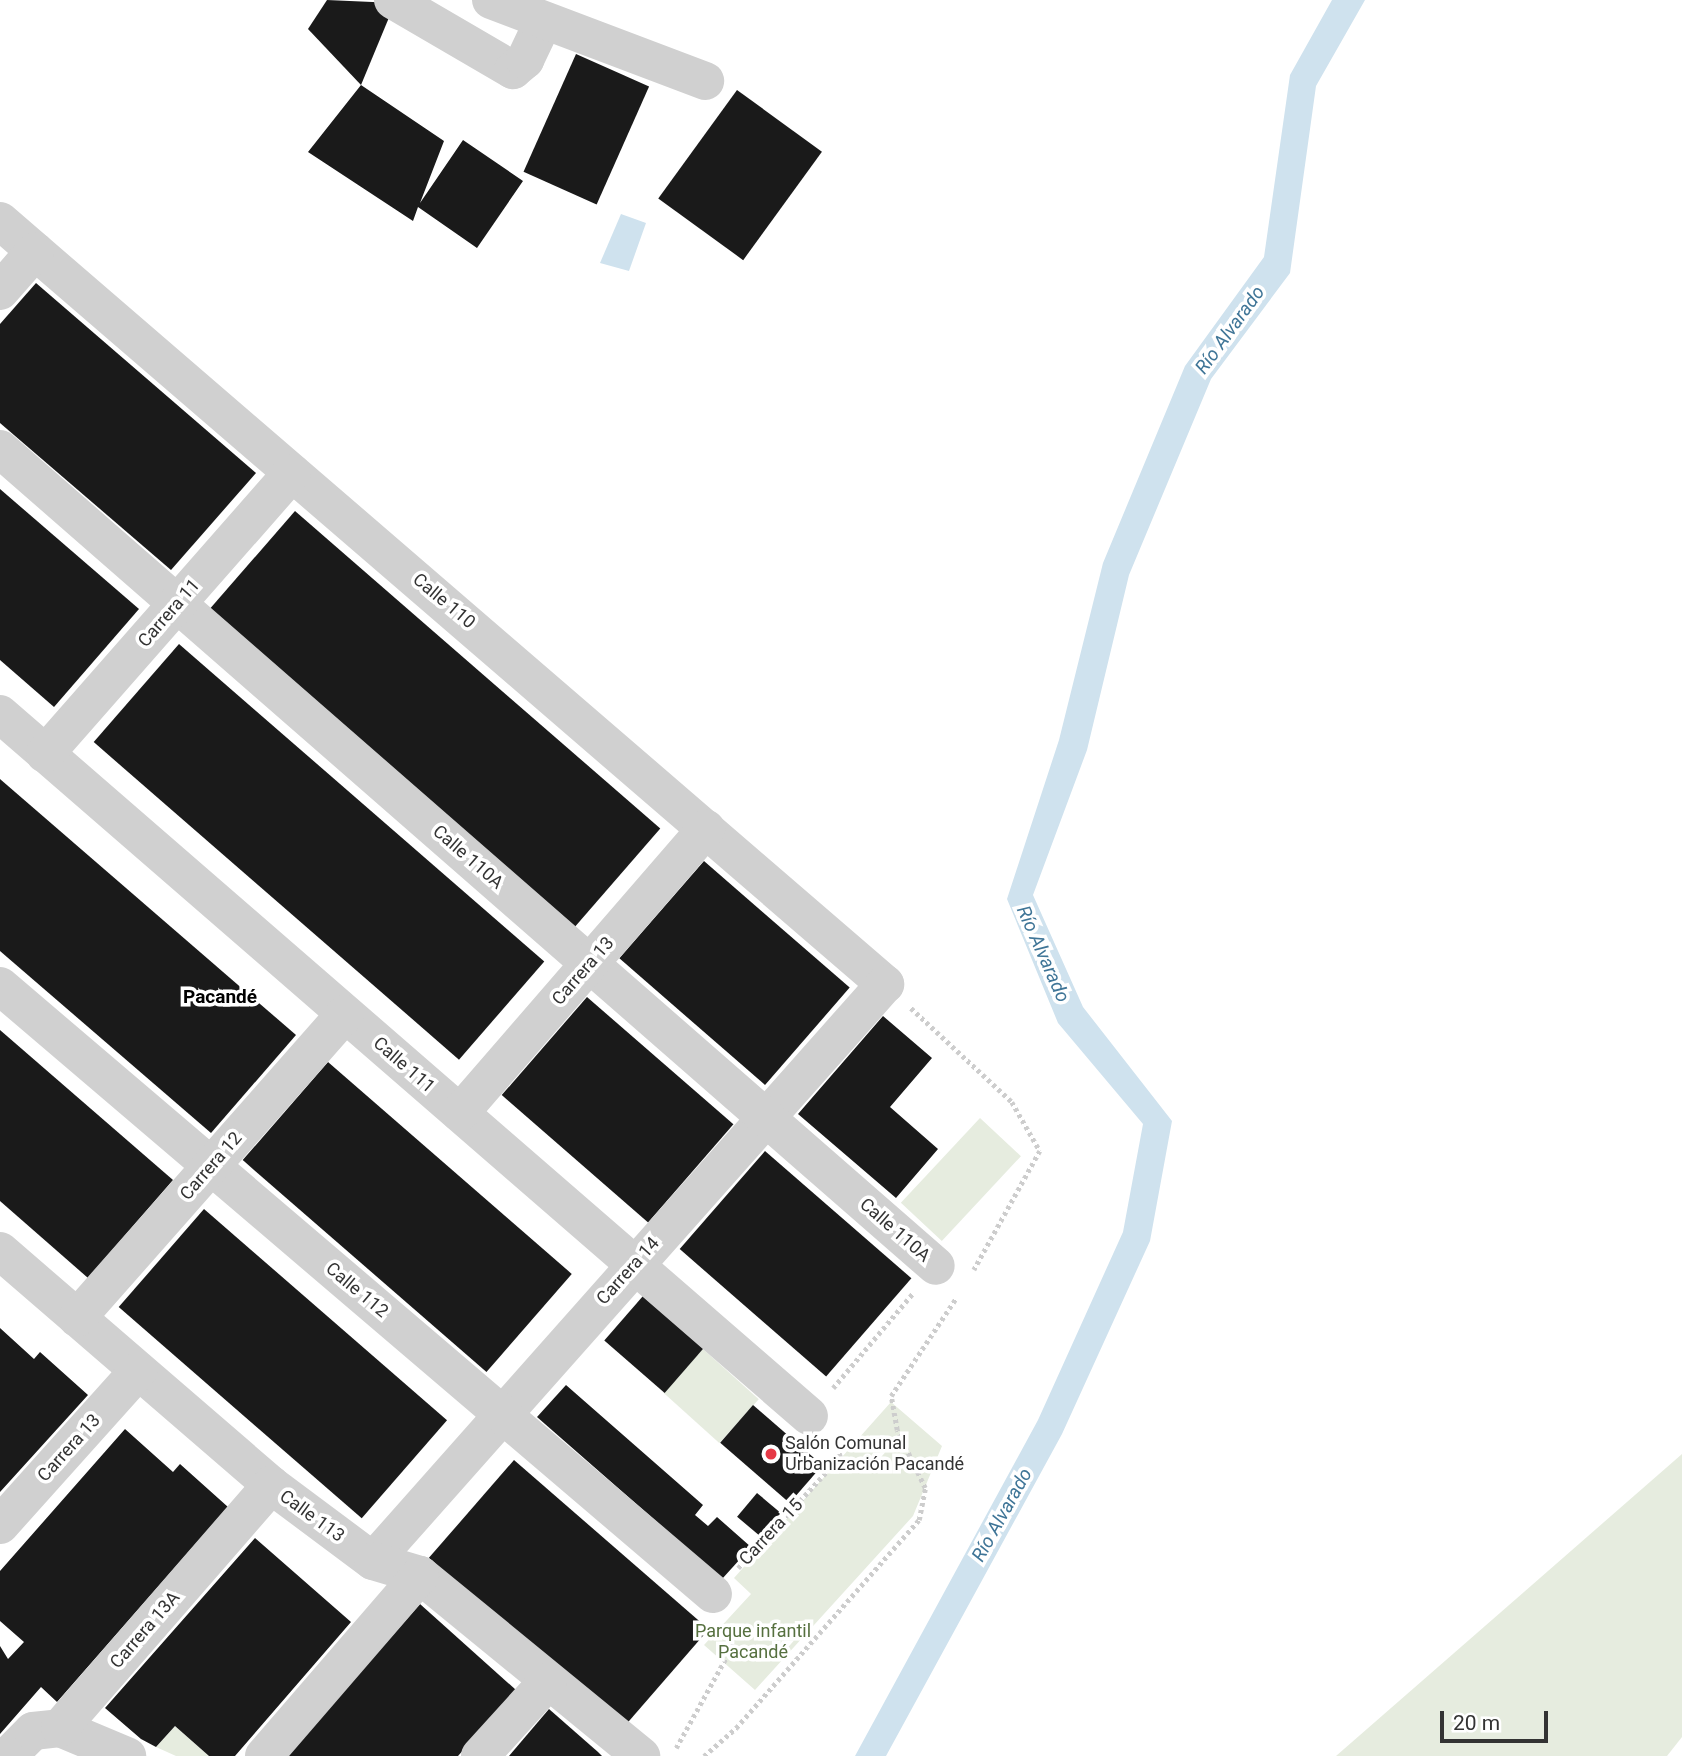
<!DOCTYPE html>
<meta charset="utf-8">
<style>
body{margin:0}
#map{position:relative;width:1682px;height:1756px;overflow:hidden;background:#fff;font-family:Roboto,sans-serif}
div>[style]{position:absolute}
.green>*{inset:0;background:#e6ecdf;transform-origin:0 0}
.water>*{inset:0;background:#cfe2ee}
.building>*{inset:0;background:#1a1a1a;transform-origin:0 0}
.path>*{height:4.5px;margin-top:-2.25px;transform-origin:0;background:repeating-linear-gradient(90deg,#cdcdcd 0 3.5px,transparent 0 7px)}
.minor>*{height:38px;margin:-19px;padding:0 19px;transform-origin:19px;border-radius:19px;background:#d0d0d0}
.dots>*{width:19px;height:19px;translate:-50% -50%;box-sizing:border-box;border:4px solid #fff;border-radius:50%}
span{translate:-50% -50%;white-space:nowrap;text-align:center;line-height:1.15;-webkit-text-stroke:7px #fff;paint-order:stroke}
.street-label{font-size:18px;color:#333}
.poi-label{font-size:18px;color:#333}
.left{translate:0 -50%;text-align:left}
.park-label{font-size:18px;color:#56703f}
.water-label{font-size:19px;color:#3f7597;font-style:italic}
.neighbourhood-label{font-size:19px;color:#000;font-weight:700}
.scale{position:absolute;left:1440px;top:1711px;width:108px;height:32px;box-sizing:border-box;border:4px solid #333;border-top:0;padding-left:9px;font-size:21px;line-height:24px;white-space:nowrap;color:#333;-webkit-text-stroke:5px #fff;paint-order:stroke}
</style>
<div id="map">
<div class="green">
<i style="left:980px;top:1118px;width:56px;height:116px;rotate:43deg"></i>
<i style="left:703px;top:1349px;width:75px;height:59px;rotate:42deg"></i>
<i style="clip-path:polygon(891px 1402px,942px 1446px,913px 1516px,755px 1690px,704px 1645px,751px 1594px,734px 1578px)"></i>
<i style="clip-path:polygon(1682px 1454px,1682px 1737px,1667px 1756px,1336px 1756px)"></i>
<i style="clip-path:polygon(175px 1726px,209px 1756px,176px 1756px,156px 1747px)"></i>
</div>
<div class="water">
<i style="clip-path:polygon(1332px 0,1365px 0,1316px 86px,1290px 273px,1211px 379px,1129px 575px,1087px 750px,1033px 895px,1083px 1007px,1172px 1121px,1150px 1241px,1062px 1434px,886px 1756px,855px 1756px,1038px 1420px,1123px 1232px,1143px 1124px,1058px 1023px,1007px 899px,1059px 740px,1103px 563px,1185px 366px,1264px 257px,1290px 75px)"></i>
<i style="clip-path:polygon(621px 214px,646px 223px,629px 271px,600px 263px)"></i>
</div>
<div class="building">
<i style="clip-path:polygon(327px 0,395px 3px,361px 85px,308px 29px)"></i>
<i style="left:576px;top:54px;width:80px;height:129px;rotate:24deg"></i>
<i style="clip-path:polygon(361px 85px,444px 141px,420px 203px,463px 140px,523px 181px,477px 248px,418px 207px,413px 221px,308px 152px)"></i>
<i style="left:737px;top:90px;width:105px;height:134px;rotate:36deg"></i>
<i style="clip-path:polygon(36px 283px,256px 473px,171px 570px,0 423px,0 324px)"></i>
<i style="clip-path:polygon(0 489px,139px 609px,54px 707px,0 660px)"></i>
<i style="left:295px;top:511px;width:484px;height:130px;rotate:41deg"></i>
<i style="left:179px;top:644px;width:484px;height:130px;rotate:41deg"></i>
<i style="clip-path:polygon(0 779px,296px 1035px,211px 1133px,0 951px)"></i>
<i style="left:704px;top:861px;width:193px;height:129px;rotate:41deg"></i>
<i style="left:587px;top:997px;width:194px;height:130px;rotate:41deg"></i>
<i style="clip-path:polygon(883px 1016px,932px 1058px,890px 1107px,938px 1149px,896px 1198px,798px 1114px)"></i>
<i style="clip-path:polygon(0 1030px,173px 1180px,88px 1278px,0 1201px)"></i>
<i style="left:328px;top:1062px;width:323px;height:130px;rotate:41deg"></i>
<i style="left:765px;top:1151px;width:194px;height:130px;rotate:41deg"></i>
<i style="left:204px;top:1209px;width:322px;height:130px;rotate:41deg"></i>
<i style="left:643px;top:1296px;width:80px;height:59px;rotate:41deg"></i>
<i style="clip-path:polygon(0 1328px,34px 1359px,40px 1352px,88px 1395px,0 1492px)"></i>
<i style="clip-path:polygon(566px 1385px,703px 1505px,695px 1515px,708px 1526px,717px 1517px,751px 1547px,722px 1579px,537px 1417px)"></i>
<i style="left:753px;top:1405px;width:92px;height:50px;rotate:41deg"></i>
<i style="clip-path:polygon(125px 1429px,173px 1472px,180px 1464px,228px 1507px,57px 1702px,41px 1687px,0 1734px,0 1646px,8px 1659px,24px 1642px,0 1621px,0 1571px)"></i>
<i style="left:514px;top:1460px;width:258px;height:130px;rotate:41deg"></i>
<i style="left:757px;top:1493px;width:31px;height:31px;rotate:40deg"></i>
<i style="clip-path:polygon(255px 1538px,351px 1622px,235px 1756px,209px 1756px,175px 1726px,156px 1747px,141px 1739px,105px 1708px)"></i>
<i style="clip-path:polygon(420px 1604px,516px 1690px,458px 1756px,286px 1756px)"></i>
<i style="clip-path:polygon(549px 1709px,598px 1752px,602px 1756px,509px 1756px)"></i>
</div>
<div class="path">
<i style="left:911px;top:1008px;width:138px;rotate:42.9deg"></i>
<i style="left:1012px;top:1102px;width:56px;rotate:60.3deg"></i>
<i style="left:1040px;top:1151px;width:136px;rotate:119deg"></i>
<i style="left:833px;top:1388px;width:124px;rotate:-49.9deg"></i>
<i style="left:738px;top:1568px;width:151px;rotate:-47.4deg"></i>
<i style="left:840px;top:1457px;width:16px;rotate:-105deg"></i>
<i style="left:676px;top:1748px;width:115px;rotate:-61deg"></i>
<i style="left:732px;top:1647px;width:19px;rotate:-99deg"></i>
<i style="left:704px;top:1756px;width:43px;rotate:-41.2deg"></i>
<i style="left:736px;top:1728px;width:277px;rotate:-48.7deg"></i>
<i style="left:919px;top:1520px;width:33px;rotate:-79deg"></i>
<i style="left:925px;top:1488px;width:64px;rotate:-115.8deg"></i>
<i style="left:897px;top:1430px;width:35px;rotate:-100deg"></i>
<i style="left:891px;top:1396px;width:118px;rotate:-56.4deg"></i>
</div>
<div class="minor">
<i style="left:393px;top:0;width:139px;rotate:30.3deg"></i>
<i style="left:513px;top:70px;width:16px;rotate:-40deg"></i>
<i style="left:525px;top:60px;width:42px;rotate:-64.7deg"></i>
<i style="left:491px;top:0;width:229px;rotate:20.7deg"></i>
<i style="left:0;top:221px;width:1169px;rotate:40.77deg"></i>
<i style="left:885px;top:984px;width:771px;rotate:131.58deg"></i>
<i style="left:0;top:291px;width:53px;rotate:-48.8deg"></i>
<i style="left:0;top:449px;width:1242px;rotate:41.12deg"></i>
<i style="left:0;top:714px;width:1071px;rotate:40.95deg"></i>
<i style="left:45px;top:754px;width:374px;rotate:-48.7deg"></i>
<i style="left:0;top:986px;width:937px;rotate:40.46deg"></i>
<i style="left:460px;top:1113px;width:376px;rotate:-49.1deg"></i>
<i style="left:0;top:1251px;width:358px;rotate:40.8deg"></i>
<i style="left:271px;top:1485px;width:127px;rotate:36.7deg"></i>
<i style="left:373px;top:1561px;width:49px;rotate:16.6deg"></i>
<i style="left:420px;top:1575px;width:286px;rotate:39.3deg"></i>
<i style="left:77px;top:1318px;width:405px;rotate:-48.6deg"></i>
<i style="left:0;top:1525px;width:207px;rotate:-48.1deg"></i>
<i style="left:60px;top:1728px;width:73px;rotate:22.7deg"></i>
<i style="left:8px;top:1756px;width:35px;rotate:-45deg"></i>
<i style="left:33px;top:1731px;width:27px;rotate:-6deg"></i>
<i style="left:60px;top:1728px;width:322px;rotate:-49deg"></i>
<i style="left:264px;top:1756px;width:239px;rotate:-49.2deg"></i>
<i style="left:480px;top:1756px;width:101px;rotate:-47.8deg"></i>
</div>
<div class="dots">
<i style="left:771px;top:1454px;background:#e63946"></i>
</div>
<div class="street-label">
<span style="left:444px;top:601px;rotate:40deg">Calle 110</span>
<span style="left:169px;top:613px;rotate:-49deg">Carrera 11</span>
<span style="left:468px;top:857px;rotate:41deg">Calle 110A</span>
<span style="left:583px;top:971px;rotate:-49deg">Carrera 13</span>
<span style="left:404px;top:1065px;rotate:41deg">Calle 111</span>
<span style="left:211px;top:1166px;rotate:-49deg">Carrera 12</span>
<span style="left:895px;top:1230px;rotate:41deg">Calle 110A</span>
<span style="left:628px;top:1271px;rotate:-48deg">Carrera 14</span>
<span style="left:357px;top:1290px;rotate:40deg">Calle 112</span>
<span style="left:69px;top:1448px;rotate:-48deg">Carrera 13</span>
<span style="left:312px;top:1516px;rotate:36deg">Calle 113</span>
<span style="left:771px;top:1532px;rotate:-47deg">Carrera 15</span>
<span style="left:145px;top:1630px;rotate:-49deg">Carrera 13A</span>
</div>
<div class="poi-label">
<span class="left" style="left:785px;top:1454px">Salón Comunal<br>Urbanización Pacandé</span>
</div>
<div class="park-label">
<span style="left:753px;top:1642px">Parque infantil<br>Pacandé</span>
</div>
<div class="water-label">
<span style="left:1230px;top:330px;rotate:-54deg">Río Alvarado</span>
<span style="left:1043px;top:954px;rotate:66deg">Río Alvarado</span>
<span style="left:1002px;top:1515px;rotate:-61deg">Río Alvarado</span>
</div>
<div class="neighbourhood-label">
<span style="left:220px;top:997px">Pacandé</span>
</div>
<div class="scale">20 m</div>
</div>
